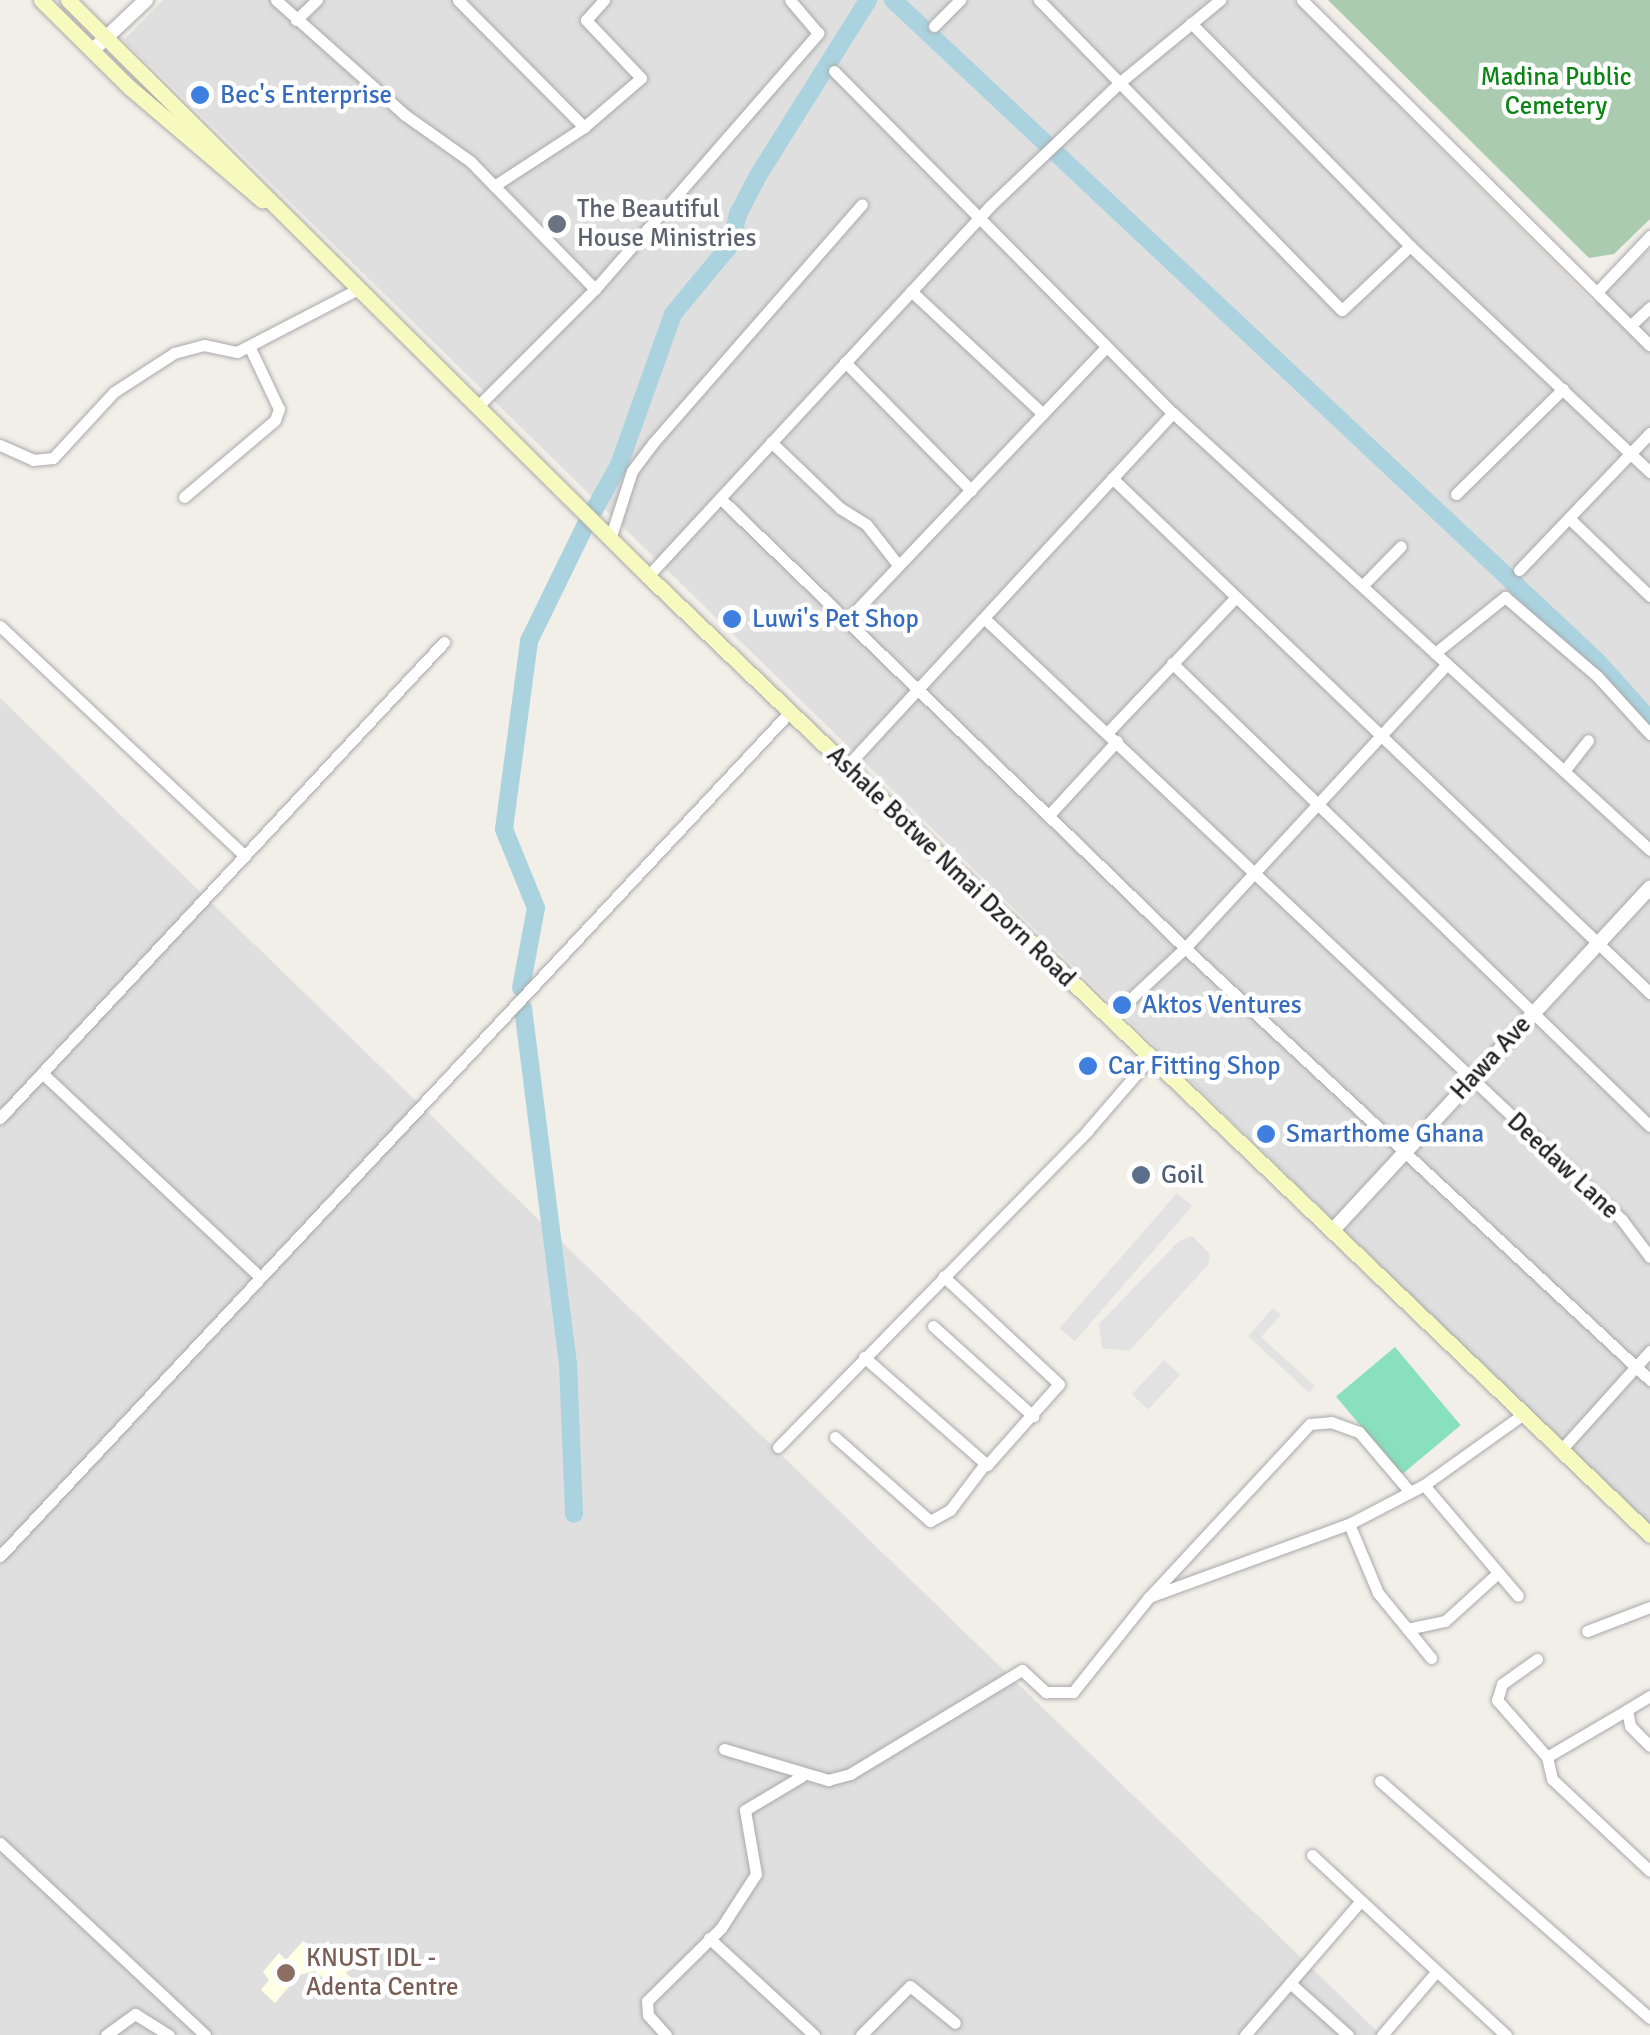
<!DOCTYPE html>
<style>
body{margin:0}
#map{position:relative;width:1650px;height:2035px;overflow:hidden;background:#f2efe9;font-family:Signika,sans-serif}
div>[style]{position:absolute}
.residential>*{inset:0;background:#e0dfdf}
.education>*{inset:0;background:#ffffe5}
.cemetery>*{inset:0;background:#aacbaf}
.pitch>*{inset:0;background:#88e0be;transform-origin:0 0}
.parking>*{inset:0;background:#e2e2e2;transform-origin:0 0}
.river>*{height:18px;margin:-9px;padding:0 9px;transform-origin:9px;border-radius:9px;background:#aad3df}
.roads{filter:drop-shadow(0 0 2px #a9a9a9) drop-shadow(0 0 2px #a9a9a9)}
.minor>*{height:11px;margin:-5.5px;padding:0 5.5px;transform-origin:5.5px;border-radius:5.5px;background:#fff}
.tertiary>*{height:14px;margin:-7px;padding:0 7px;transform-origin:7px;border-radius:7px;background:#fff}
.secondary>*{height:15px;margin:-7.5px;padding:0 7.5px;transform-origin:7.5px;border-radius:7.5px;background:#f7fabf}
.dots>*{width:28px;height:28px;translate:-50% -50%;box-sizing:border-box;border:5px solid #fff;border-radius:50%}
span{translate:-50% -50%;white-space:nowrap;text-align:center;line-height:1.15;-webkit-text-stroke:9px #fff;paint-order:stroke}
.park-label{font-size:25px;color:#0c8416}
.shop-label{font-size:25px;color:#366cbe}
.left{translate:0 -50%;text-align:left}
.worship-label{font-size:25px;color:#5b616d}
.street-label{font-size:25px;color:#222}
.service-label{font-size:25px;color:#4e5e75}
.education-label{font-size:25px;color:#785e54}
</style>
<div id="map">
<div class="residential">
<i style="clip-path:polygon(163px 0,1294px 0,1594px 303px,1650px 248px,1650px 1529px,124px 40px)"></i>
<i style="clip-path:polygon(0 698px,982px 1649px,1381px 2035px,0 2035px)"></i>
</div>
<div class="education">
<i style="clip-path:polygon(303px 1941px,324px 1953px,332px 1946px,353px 1965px,346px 1973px,353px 1980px,341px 1994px,315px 1971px,299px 1975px,275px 2003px,261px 1990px,269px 1980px,263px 1972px,279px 1953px,286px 1960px)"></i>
</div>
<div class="cemetery">
<i style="clip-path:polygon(1328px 0,1650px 0,1650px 219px,1614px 254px,1589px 258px)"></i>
</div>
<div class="pitch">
<i style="left:1395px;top:1347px;width:102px;height:77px;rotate:50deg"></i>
</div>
<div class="parking">
<i style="left:1177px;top:1193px;width:20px;height:179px;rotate:41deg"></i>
<i style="clip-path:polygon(1192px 1236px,1210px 1254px,1208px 1265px,1129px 1351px,1102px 1348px,1099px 1324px,1179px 1241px)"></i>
<i style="clip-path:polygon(1273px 1308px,1281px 1315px,1261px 1337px,1315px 1386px,1309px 1393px,1248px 1336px)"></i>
<i style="left:1164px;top:1360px;width:22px;height:47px;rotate:43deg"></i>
</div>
<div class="river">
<i style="left:893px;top:0;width:966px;rotate:43.2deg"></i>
<i style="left:1597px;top:661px;width:79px;rotate:48.1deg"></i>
<i style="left:594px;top:510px;width:51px;rotate:-60.9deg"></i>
<i style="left:619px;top:465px;width:160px;rotate:-70.3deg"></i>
<i style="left:673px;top:314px;width:91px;rotate:-50.4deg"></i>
<i style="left:731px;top:244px;width:31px;rotate:-77deg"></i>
<i style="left:738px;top:214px;width:45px;rotate:-62.3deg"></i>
<i style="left:759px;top:174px;width:205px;rotate:-57.9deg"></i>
<i style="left:521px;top:988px;width:81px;rotate:-79.4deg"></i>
<i style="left:536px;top:908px;width:85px;rotate:-112.1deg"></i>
<i style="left:504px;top:829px;width:190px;rotate:-82.4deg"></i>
<i style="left:529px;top:641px;width:128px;rotate:-64deg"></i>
<i style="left:523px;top:1008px;width:358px;rotate:82.8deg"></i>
<i style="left:568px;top:1363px;width:151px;rotate:87.7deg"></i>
</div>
<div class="roads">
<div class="minor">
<i style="left:276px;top:0;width:173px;rotate:41.7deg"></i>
<i style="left:405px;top:115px;width:80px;rotate:35.3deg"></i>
<i style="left:470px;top:161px;width:179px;rotate:45.7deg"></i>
<i style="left:458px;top:0;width:179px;rotate:45.2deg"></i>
<i style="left:1039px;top:0;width:433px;rotate:45.7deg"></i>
<i style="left:1342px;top:310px;width:93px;rotate:-43.3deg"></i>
<i style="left:1302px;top:0;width:490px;rotate:44.8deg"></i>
<i style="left:296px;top:20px;width:29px;rotate:-44deg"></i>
<i style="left:1191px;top:23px;width:313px;rotate:45.5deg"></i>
<i style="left:1410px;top:246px;width:330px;rotate:43.3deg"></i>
<i style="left:934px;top:26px;width:37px;rotate:-45deg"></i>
<i style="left:834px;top:71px;width:482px;rotate:45.3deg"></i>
<i style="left:1173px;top:413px;width:647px;rotate:42.49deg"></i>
<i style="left:494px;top:186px;width:108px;rotate:-33.2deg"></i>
<i style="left:584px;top:127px;width:75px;rotate:-40.7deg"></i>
<i style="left:641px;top:78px;width:80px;rotate:-133.5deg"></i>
<i style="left:586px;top:20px;width:27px;rotate:-48deg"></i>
<i style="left:911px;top:291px;width:179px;rotate:43deg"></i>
<i style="left:1598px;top:291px;width:76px;rotate:-46.6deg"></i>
<i style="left:1631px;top:325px;width:26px;rotate:-43deg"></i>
<i style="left:845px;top:362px;width:180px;rotate:45.5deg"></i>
<i style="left:477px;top:407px;width:167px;rotate:-45deg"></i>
<i style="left:595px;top:289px;width:340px;rotate:-48.9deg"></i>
<i style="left:818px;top:33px;width:43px;rotate:-130.3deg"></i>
<i style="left:771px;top:442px;width:95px;rotate:43.7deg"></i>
<i style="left:840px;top:508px;width:31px;rotate:32deg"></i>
<i style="left:866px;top:524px;width:52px;rotate:52deg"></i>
<i style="left:0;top:445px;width:36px;rotate:24deg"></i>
<i style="left:33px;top:460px;width:20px;rotate:-6deg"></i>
<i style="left:53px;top:458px;width:90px;rotate:-47.3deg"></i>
<i style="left:114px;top:392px;width:72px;rotate:-33deg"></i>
<i style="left:174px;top:353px;width:31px;rotate:-15deg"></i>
<i style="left:204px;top:345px;width:34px;rotate:12deg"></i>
<i style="left:237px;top:352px;width:139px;rotate:-27.5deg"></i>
<i style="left:1112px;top:478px;width:745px;rotate:43.75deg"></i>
<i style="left:1456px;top:494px;width:150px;rotate:-44.5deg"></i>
<i style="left:184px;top:497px;width:119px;rotate:-40.2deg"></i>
<i style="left:275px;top:420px;width:12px;rotate:-70deg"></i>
<i style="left:279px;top:409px;width:68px;rotate:-115.4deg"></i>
<i style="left:720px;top:498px;width:647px;rotate:44.06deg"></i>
<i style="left:1185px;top:948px;width:635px;rotate:42.89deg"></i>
<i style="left:1572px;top:521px;width:108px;rotate:43.9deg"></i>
<i style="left:610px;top:539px;width:71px;rotate:-72.1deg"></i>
<i style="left:632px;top:471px;width:35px;rotate:-53deg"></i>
<i style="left:653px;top:443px;width:317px;rotate:-48.8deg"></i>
<i style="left:1519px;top:570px;width:190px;rotate:-46.3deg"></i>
<i style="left:648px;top:576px;width:504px;rotate:-47.25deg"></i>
<i style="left:990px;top:206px;width:178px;rotate:-43.6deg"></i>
<i style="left:1119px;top:83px;width:131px;rotate:-39.4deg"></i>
<i style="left:1363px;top:585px;width:54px;rotate:-45.7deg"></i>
<i style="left:848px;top:619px;width:373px;rotate:-46.5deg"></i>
<i style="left:985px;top:619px;width:876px;rotate:43.33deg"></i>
<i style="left:1622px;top:1220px;width:46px;rotate:52.9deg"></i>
<i style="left:0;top:626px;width:332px;rotate:43.2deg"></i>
<i style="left:1435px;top:653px;width:90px;rotate:-38.7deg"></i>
<i style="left:1505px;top:597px;width:121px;rotate:40.7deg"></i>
<i style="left:1597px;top:676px;width:79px;rotate:47.6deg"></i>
<i style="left:1172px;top:663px;width:665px;rotate:44.09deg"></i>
<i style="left:1108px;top:732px;width:186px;rotate:-46.5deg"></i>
<i style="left:846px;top:767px;width:482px;rotate:-47.3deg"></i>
<i style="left:1564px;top:771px;width:39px;rotate:-52deg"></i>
<i style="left:1050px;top:814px;width:99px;rotate:-47.5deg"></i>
<i style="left:1110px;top:1018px;width:103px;rotate:-43deg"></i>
<i style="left:1185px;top:948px;width:386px;rotate:-47.3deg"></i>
<i style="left:42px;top:1073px;width:299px;rotate:43.1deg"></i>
<i style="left:0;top:1118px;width:651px;rotate:-46.99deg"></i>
<i style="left:933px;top:1326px;width:135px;rotate:42deg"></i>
<i style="left:864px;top:1357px;width:164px;rotate:41.3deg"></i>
<i style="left:987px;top:1465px;width:108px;rotate:-48.4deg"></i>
<i style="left:1059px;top:1384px;width:158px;rotate:-137deg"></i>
<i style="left:835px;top:1437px;width:127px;rotate:41.5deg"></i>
<i style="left:930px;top:1521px;width:23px;rotate:-29deg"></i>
<i style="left:950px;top:1510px;width:56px;rotate:-52.9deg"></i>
<i style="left:778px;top:1447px;width:443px;rotate:-45.6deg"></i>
<i style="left:1088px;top:1130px;width:96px;rotate:-49.2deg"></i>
<i style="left:1560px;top:1451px;width:135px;rotate:-48deg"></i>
<i style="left:1424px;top:1485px;width:145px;rotate:49.7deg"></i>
<i style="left:1349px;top:1524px;width:75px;rotate:67.2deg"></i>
<i style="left:1378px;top:1593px;width:84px;rotate:50.8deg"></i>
<i style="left:0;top:1556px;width:1155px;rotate:-46.9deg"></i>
<i style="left:1152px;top:1594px;width:232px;rotate:-47.1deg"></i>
<i style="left:1310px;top:1424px;width:21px;rotate:-5deg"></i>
<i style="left:1331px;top:1422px;width:30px;rotate:20deg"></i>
<i style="left:1359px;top:1432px;width:79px;rotate:49.6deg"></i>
<i style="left:1407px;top:1629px;width:39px;rotate:-12deg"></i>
<i style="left:1445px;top:1621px;width:72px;rotate:-42.2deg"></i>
<i style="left:1587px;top:1631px;width:67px;rotate:-20.9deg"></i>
<i style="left:1537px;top:1659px;width:43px;rotate:144.5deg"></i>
<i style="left:1502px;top:1684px;width:17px;rotate:107deg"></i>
<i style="left:1497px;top:1700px;width:76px;rotate:48.7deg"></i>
<i style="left:1650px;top:1696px;width:27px;rotate:149deg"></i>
<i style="left:1627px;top:1710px;width:16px;rotate:79deg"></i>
<i style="left:1630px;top:1726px;width:28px;rotate:45deg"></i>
<i style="left:1627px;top:1710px;width:93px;rotate:149.6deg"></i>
<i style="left:1547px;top:1757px;width:23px;rotate:77deg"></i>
<i style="left:1552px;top:1779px;width:134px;rotate:43.2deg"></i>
<i style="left:724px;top:1749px;width:109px;rotate:16.6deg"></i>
<i style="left:828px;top:1780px;width:23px;rotate:-15deg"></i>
<i style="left:850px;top:1774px;width:201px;rotate:-31.2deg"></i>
<i style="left:1022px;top:1670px;width:33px;rotate:43deg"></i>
<i style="left:1046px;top:1692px;width:27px"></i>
<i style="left:1073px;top:1692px;width:122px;rotate:-51.3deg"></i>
<i style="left:1149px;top:1597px;width:213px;rotate:-20.1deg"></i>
<i style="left:1349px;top:1524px;width:85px;rotate:-27.5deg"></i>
<i style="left:1424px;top:1485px;width:120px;rotate:-35.5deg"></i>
<i style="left:1380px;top:1781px;width:359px;rotate:41.3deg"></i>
<i style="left:0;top:1843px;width:281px;rotate:43.1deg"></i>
<i style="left:1312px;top:1855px;width:265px;rotate:42.9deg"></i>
<i style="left:709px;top:1938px;width:143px;rotate:42.7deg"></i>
<i style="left:1290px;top:1983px;width:78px;rotate:41.9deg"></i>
<i style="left:106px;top:2035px;width:36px;rotate:-36deg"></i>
<i style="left:135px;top:2014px;width:40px;rotate:32deg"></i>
<i style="left:666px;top:2035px;width:27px;rotate:-132deg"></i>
<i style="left:648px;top:2015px;width:14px;rotate:-94deg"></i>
<i style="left:647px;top:2001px;width:104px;rotate:-44.6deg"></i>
<i style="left:721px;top:1928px;width:64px;rotate:-57.1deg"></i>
<i style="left:756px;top:1874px;width:65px;rotate:-99.8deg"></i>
<i style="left:745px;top:1810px;width:66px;rotate:-30.8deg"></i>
<i style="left:861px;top:2035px;width:69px;rotate:-45deg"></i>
<i style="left:910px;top:1986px;width:58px;rotate:39.4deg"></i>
<i style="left:1245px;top:2035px;width:176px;rotate:-49.2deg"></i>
<i style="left:1382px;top:2035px;width:83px;rotate:-49.4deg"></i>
</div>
<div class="tertiary">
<i style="left:93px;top:50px;width:73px;rotate:-43.3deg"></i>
<i style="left:1332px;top:1231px;width:468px;rotate:-47.2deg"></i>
</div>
<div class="secondary">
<i style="left:41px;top:0;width:124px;rotate:44.7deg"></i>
<i style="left:129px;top:87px;width:175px;rotate:40.4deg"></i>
<i style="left:68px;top:0;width:817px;rotate:44.8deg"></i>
<i style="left:648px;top:576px;width:1387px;rotate:43.74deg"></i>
</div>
</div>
<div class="dots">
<i style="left:200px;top:95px;background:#3f7fe0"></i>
<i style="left:557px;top:224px;background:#6b7280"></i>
<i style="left:732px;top:619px;background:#3f7fe0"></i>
<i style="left:1122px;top:1005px;background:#3f7fe0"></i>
<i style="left:1088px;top:1066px;background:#3f7fe0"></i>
<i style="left:1266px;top:1134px;background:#3f7fe0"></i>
<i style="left:1141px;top:1175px;background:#5c6f8a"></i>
<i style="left:286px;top:1973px;background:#8d6e63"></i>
</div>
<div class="park-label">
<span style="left:1556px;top:92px">Madina Public<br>Cemetery</span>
</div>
<div class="shop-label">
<span class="left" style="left:220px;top:95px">Bec's Enterprise</span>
<span class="left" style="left:752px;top:619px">Luwi's Pet Shop</span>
<span class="left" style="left:1142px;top:1005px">Aktos Ventures</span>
<span class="left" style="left:1108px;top:1066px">Car Fitting Shop</span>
<span class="left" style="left:1286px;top:1134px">Smarthome Ghana</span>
</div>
<div class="worship-label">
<span class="left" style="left:577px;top:224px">The Beautiful<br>House Ministries</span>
</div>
<div class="street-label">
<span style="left:951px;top:867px;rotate:44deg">Ashale Botwe Nmai Dzorn Road</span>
<span style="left:1491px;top:1058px;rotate:-47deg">Hawa Ave</span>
<span style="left:1563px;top:1166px;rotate:43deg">Deedaw Lane</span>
</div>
<div class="service-label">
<span class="left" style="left:1161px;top:1175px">Goil</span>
</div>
<div class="education-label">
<span class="left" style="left:306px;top:1973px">KNUST IDL -<br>Adenta Centre</span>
</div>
</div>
